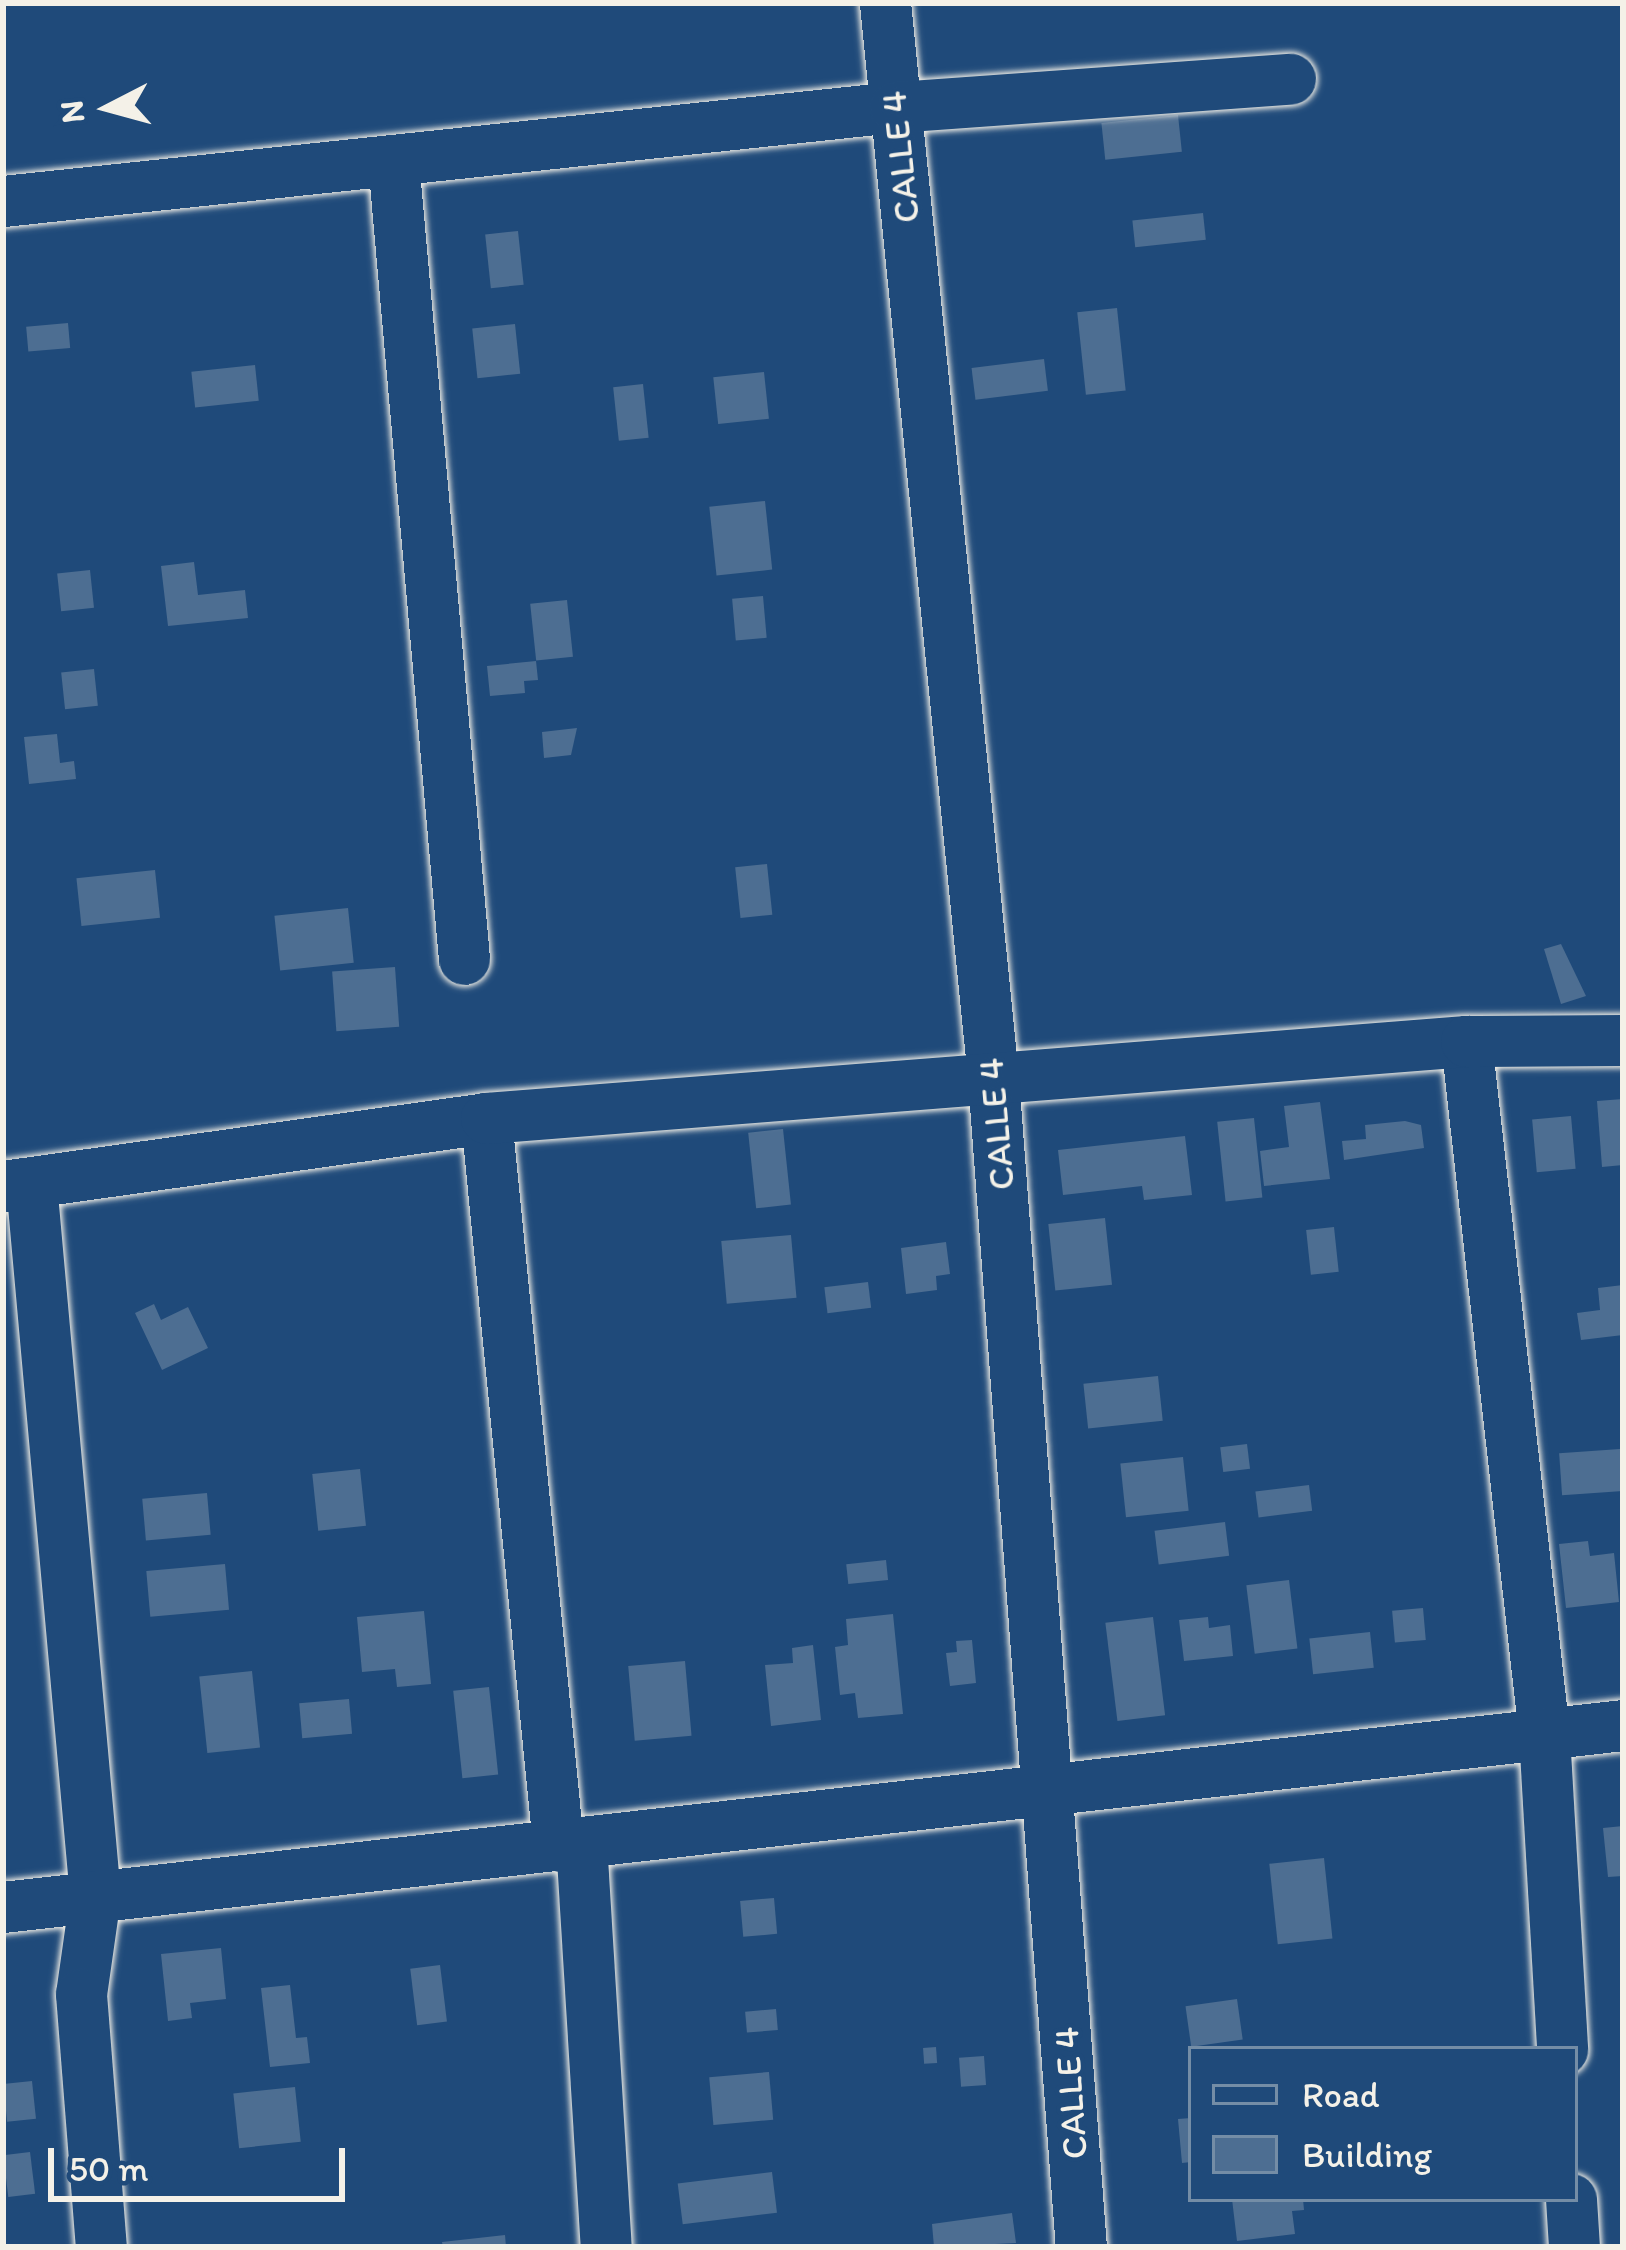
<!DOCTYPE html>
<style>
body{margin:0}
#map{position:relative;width:1626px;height:2250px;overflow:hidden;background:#1f4a7a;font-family:Itim,sans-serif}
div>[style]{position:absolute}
.building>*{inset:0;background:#4d6e92;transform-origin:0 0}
.roads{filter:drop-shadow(0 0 3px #f4f1e8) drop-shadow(0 0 3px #f4f1e8)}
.minor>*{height:51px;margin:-25.5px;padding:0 25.5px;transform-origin:25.5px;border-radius:25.5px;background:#1f4a7a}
span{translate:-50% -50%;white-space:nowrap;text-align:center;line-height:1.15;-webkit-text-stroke:9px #1f4a7a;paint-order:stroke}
.street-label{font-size:36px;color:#f4f1e8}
.frame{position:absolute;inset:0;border:6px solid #f4f1e8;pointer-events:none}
.legend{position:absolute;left:1188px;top:2046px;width:390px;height:156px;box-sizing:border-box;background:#1f4a7a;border:3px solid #748da6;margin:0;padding:15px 21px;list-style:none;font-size:36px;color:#f4f1e8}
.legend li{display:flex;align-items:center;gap:24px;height:60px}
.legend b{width:60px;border:3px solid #748da6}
.north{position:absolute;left:48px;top:48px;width:120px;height:120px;-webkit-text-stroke:9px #1f4a7a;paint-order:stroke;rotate:264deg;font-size:33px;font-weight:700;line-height:48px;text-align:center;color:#f4f1e8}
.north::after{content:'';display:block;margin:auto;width:42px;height:54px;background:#f4f1e8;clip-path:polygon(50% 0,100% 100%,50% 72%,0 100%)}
.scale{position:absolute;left:48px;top:2148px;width:297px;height:54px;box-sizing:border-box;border:6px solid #f4f1e8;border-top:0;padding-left:15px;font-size:36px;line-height:42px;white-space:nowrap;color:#f4f1e8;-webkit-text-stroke:9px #1f4a7a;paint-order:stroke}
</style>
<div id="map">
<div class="building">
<i style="left:1178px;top:115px;width:37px;height:77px;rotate:84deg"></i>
<i style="left:1203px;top:213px;width:27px;height:71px;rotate:84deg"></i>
<i style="left:518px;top:231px;width:54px;height:33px;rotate:84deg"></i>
<i style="left:1117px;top:308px;width:83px;height:40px;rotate:84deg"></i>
<i style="left:68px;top:323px;width:25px;height:42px;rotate:85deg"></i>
<i style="left:515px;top:324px;width:50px;height:43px;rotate:84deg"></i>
<i style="left:1044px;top:359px;width:32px;height:73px;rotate:83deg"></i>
<i style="left:255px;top:365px;width:36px;height:64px;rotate:84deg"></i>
<i style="left:764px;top:372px;width:47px;height:51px;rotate:84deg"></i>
<i style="left:643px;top:384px;width:54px;height:30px;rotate:84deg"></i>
<i style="left:765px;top:501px;width:69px;height:56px;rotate:84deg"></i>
<i style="clip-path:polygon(194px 562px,198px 595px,245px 590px,248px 618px,168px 626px,161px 566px)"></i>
<i style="left:90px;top:570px;width:38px;height:33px;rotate:84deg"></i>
<i style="left:763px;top:596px;width:42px;height:31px;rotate:85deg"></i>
<i style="left:567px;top:600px;width:57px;height:37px;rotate:84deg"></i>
<i style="clip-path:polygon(536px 661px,538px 680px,524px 681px,525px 693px,490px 696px,487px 666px)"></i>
<i style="left:94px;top:669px;width:37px;height:33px;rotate:84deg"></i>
<i style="clip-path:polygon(577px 728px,571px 755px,544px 758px,542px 732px)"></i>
<i style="clip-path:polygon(57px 734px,60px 763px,74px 761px,76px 779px,29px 784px,24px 737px)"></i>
<i style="left:767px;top:864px;width:51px;height:32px;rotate:84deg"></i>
<i style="left:155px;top:870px;width:48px;height:79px;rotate:84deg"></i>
<i style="left:348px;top:908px;width:55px;height:74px;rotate:84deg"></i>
<i style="clip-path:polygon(1561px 944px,1586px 996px,1561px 1004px,1544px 949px)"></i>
<i style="left:395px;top:967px;width:60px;height:63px;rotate:86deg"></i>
<i style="clip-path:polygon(1623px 1099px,1623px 1165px,1602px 1167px,1597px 1101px)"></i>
<i style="clip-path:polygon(1320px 1102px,1330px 1179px,1264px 1186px,1260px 1151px,1289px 1147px,1284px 1106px)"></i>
<i style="left:1571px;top:1116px;width:53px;height:39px;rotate:85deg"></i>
<i style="left:1254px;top:1118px;width:80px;height:37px;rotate:84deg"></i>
<i style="clip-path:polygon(1405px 1121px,1421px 1125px,1424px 1148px,1344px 1160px,1342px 1141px,1366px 1139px,1365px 1125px)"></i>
<i style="left:783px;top:1129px;width:76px;height:35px;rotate:84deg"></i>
<i style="clip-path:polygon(1185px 1136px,1192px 1195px,1144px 1200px,1142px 1186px,1063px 1195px,1058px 1150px)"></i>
<i style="left:1105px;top:1218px;width:67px;height:57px;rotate:84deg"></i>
<i style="left:1334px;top:1227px;width:45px;height:28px;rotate:84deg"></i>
<i style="left:791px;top:1235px;width:63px;height:70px;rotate:85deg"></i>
<i style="clip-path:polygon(946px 1242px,950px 1274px,936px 1276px,937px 1290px,906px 1294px,901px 1248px)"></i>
<i style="left:868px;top:1282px;width:26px;height:44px;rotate:83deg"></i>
<i style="clip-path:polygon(1623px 1285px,1623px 1335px,1581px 1340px,1577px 1313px,1600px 1310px,1598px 1288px)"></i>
<i style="clip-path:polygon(154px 1304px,161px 1320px,188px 1307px,208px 1348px,162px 1370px,135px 1313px)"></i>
<i style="left:1158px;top:1376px;width:45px;height:75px;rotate:84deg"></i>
<i style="left:1247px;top:1444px;width:25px;height:27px;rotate:83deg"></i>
<i style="left:1620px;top:1449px;width:42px;height:61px;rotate:86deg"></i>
<i style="left:1183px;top:1457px;width:54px;height:63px;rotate:84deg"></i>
<i style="left:360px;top:1469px;width:57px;height:48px;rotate:84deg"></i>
<i style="left:1309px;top:1485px;width:26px;height:54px;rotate:83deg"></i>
<i style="left:207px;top:1493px;width:42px;height:65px;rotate:85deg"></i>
<i style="left:1225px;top:1522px;width:34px;height:71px;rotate:83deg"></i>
<i style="clip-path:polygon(1588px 1541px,1590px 1556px,1614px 1553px,1619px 1602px,1566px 1608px,1559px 1544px)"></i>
<i style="left:886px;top:1560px;width:20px;height:40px;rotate:84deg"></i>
<i style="left:225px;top:1564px;width:46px;height:79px;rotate:85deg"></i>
<i style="left:1289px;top:1580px;width:69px;height:43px;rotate:83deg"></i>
<i style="left:1423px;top:1608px;width:32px;height:31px;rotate:85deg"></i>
<i style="clip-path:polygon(424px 1611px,431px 1684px,397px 1687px,395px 1669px,362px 1672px,357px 1617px)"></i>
<i style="clip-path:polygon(893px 1614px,903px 1714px,858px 1718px,855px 1693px,840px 1695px,835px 1647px,848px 1645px,846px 1619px)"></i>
<i style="left:1153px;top:1617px;width:99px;height:48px;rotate:83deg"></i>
<i style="clip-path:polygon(1208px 1617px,1209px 1628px,1230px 1625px,1233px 1656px,1184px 1661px,1179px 1620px)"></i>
<i style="left:1370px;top:1632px;width:36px;height:61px;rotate:84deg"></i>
<i style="clip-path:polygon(972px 1640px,976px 1683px,950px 1686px,946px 1653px,957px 1652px,956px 1641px)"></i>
<i style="clip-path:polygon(813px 1645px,821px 1720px,771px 1726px,765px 1665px,793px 1663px,792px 1648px)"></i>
<i style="left:685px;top:1661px;width:75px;height:57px;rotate:85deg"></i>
<i style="left:252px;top:1671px;width:77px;height:53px;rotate:84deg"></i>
<i style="left:489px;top:1687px;width:88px;height:36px;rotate:84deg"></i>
<i style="left:349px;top:1699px;width:35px;height:50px;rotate:85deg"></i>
<i style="clip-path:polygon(1623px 1826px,1623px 1876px,1608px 1877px,1603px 1828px)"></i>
<i style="left:1324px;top:1858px;width:81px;height:55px;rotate:84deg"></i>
<i style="left:774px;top:1898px;width:36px;height:34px;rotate:85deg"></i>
<i style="clip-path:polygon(221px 1948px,226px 1999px,190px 2003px,192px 2018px,168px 2021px,161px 1954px)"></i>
<i style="left:440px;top:1965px;width:57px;height:30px;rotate:83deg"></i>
<i style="clip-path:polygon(290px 1985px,296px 2038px,307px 2037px,310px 2063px,270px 2067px,261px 1988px)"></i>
<i style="left:1237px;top:1999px;width:41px;height:52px;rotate:82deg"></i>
<i style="left:776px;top:2009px;width:21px;height:31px;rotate:85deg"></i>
<i style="left:936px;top:2047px;width:16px;height:13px;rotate:86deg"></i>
<i style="left:984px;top:2056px;width:29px;height:25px;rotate:86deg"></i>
<i style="left:769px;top:2072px;width:48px;height:60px;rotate:85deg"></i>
<i style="left:32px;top:2081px;width:38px;height:29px;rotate:84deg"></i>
<i style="left:295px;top:2087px;width:55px;height:62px;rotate:84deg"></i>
<i style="clip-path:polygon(1191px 2118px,1191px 2162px,1182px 2163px,1178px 2119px)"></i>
<i style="left:30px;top:2152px;width:42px;height:27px;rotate:83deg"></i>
<i style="left:772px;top:2172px;width:41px;height:95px;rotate:83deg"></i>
<i style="clip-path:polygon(1232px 2199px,1303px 2199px,1304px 2210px,1292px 2211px,1295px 2234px,1237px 2241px)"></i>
<i style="clip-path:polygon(1012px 2213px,1016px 2243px,934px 2247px,932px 2224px)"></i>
<i style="clip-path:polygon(505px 2235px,506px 2247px,443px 2247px,442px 2242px)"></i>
</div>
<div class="roads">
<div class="minor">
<i style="left:885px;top:3px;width:1080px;rotate:84.26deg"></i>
<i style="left:993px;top:1078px;width:1172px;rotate:85.7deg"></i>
<i style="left:393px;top:160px;width:802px;rotate:84.92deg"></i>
<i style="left:3px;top:201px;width:897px;rotate:-6.02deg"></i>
<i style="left:895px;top:107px;width:396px;rotate:-4.1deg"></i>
<i style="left:1466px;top:1041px;width:697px;rotate:83.58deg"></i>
<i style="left:1544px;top:1734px;width:316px;rotate:86.7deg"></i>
<i style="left:486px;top:1118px;width:731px;rotate:84.34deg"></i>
<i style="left:31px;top:1183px;width:716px;rotate:84.87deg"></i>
<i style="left:95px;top:1896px;width:99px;rotate:98.1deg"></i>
<i style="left:81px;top:1994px;width:254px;rotate:85.5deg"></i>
<i style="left:3px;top:1186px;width:488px;rotate:-8deg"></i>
<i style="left:486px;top:1118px;width:983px;rotate:-4.49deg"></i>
<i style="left:1466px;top:1041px;width:157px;rotate:-0.4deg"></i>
<i style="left:581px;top:1842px;width:406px;rotate:86.5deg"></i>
<i style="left:3px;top:1907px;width:1630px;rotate:-6.41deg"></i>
<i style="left:1571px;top:2199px;width:48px;rotate:86.4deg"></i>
</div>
</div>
<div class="street-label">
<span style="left:900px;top:157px;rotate:-96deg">CALLE 4</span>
<span style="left:996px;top:1124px;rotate:-95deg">CALLE 4</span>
<span style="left:1070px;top:2093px;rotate:-94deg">CALLE 4</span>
</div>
<div class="frame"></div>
<ul class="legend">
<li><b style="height:15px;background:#1f4a7a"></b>Road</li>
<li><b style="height:33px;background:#4d6e92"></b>Building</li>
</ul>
<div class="north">N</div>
<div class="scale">50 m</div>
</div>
